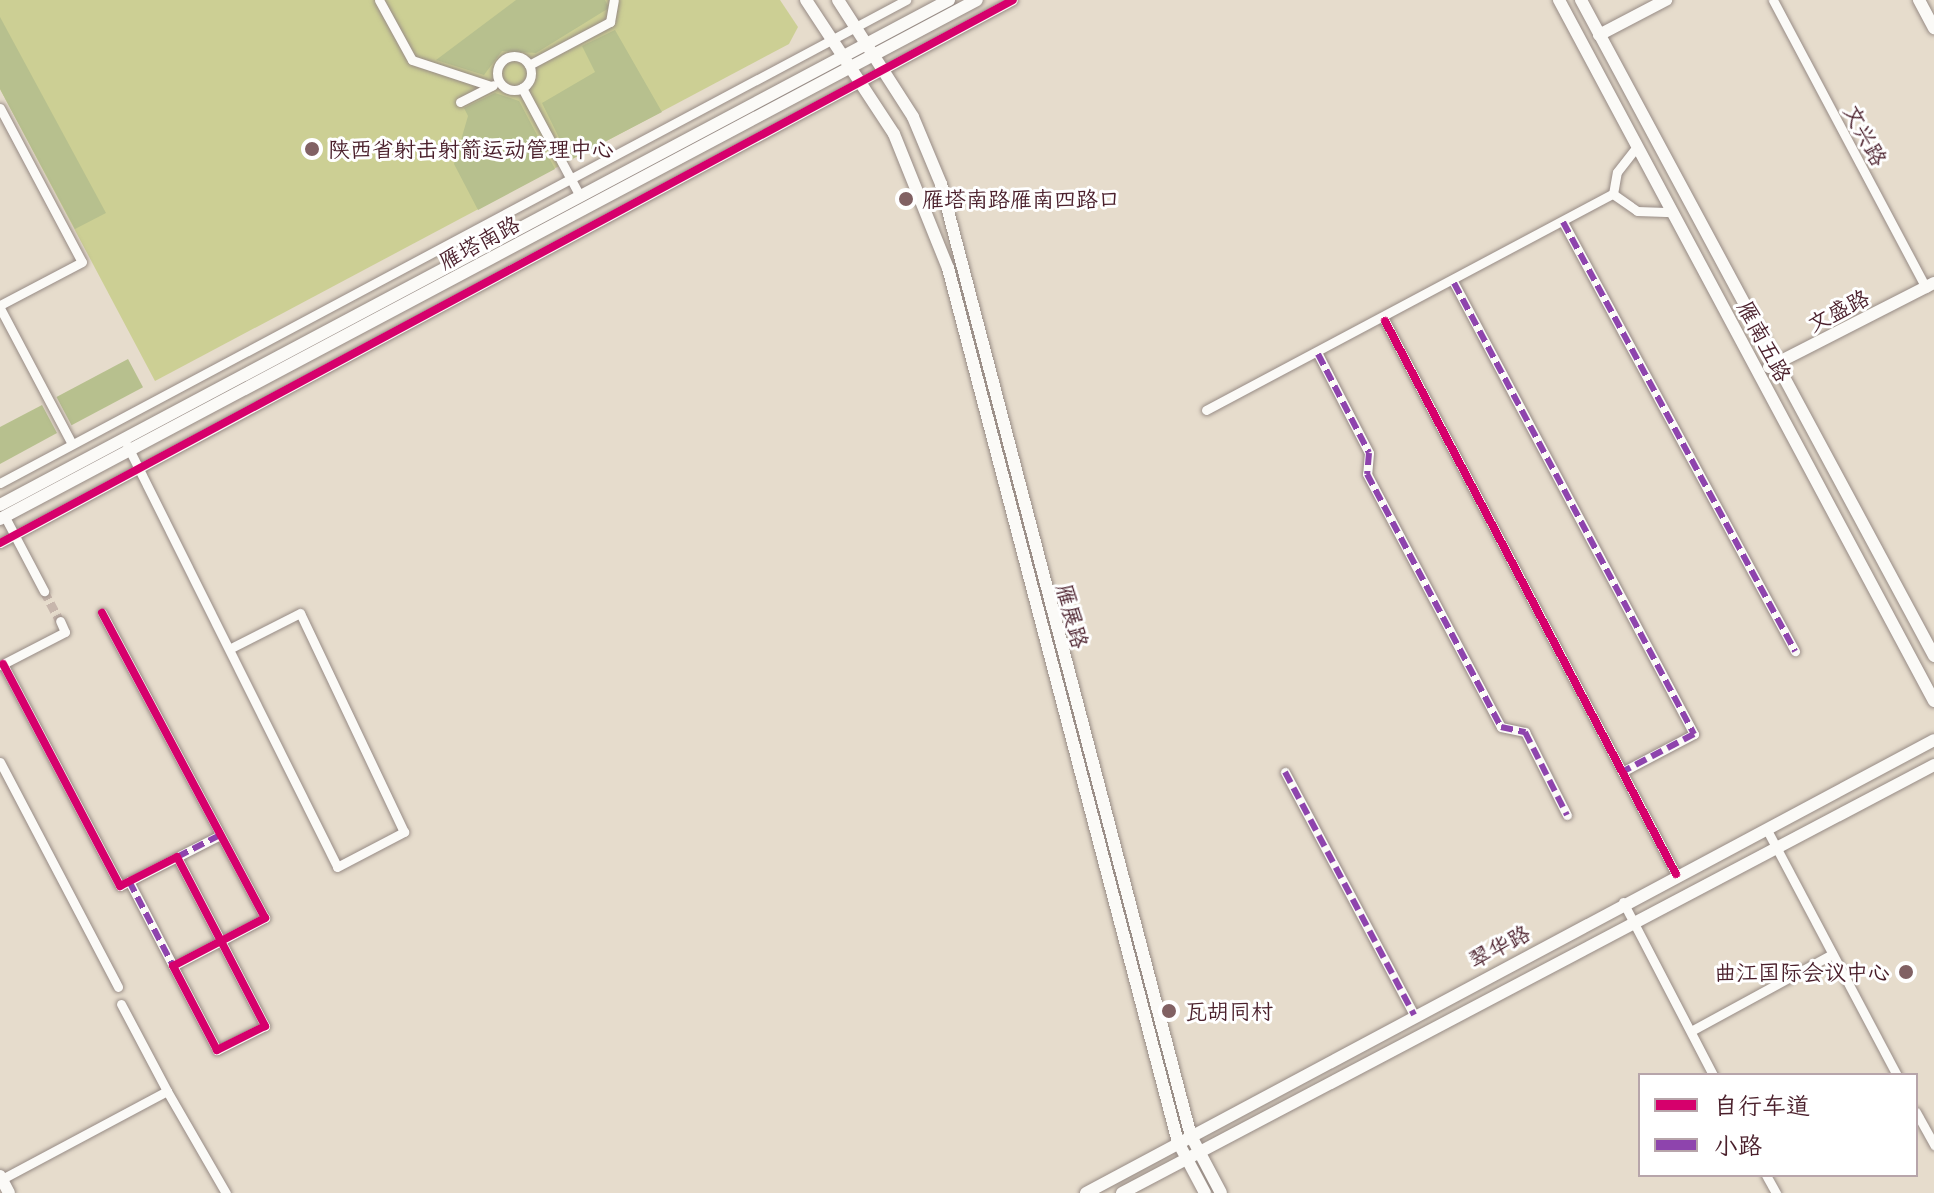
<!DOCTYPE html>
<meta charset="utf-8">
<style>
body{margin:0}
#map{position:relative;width:1934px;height:1193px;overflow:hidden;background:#e6dccc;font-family:Mali,"LXGW WenKai TC",sans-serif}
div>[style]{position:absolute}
.green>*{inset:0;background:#cccf94}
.forest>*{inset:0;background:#b7c08e;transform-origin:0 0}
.street-tunnel>*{height:9px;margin-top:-4.5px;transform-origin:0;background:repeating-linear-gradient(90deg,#c7b6ac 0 9px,transparent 0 13.5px)}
.roads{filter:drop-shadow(0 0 2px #978b85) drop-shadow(0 0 2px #978b85)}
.street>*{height:9px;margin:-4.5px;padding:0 4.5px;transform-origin:4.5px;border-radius:4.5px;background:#fbfaf7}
.street>.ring{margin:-4.5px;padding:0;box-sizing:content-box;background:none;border:9px solid #fbfaf7;border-radius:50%}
.secondary>*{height:12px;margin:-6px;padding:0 6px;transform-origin:6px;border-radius:6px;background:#fbfaf7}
.quiet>*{height:6px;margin-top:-3px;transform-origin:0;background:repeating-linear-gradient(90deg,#8e44ad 0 12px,transparent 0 18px)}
.cycleway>*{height:8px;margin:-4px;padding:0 4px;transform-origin:4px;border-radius:4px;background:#d6006c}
.dots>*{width:22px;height:22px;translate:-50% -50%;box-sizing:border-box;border:4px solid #fff;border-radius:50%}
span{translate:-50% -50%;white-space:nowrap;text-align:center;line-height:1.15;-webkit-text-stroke:6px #fff;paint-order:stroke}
.street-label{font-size:22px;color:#4a1f2b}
.poi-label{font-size:22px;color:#4a1f2b}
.left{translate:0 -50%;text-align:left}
.right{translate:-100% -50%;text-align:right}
.legend{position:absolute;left:1638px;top:1073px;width:280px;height:104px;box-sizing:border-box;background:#fff;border:2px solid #b7a5aa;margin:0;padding:10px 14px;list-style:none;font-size:24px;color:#4a1f2b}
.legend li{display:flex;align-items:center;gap:16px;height:40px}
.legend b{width:40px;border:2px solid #b7a5aa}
</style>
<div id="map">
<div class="green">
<i style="clip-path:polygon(0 0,780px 0,798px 27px,789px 44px,155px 381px,0 89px)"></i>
</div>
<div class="forest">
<i style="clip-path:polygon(516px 0,605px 0,609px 8px,536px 53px,502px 51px,484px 75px,436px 60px)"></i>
<i style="clip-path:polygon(0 17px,106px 213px,75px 229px,0 89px)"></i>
<i style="clip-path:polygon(615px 30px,662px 112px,570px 160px,542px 103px,595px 72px,582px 46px)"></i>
<i style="clip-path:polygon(495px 93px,519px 101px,555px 169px,478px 210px,454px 164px,468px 116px,464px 108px)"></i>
<i style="left:128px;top:359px;width:32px;height:81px;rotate:62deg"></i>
<i style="clip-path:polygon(42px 405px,57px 433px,0 464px,0 427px)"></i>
</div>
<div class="street-tunnel">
<i style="left:44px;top:591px;width:34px;rotate:62deg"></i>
</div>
<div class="roads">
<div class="street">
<i style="left:379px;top:0;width:68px;rotate:61.2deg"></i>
<i style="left:412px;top:60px;width:83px;rotate:18.2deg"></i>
<i style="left:1773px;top:0;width:326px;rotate:62deg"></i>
<i class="ring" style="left:497px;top:56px;width:25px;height:25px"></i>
<i style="left:529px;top:65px;width:92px;rotate:-28deg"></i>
<i style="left:610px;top:22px;width:22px;rotate:-80deg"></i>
<i style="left:522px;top:88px;width:123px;rotate:61.8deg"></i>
<i style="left:460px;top:102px;width:37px;rotate:-27deg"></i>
<i style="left:0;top:108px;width:174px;rotate:62deg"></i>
<i style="left:82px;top:262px;width:93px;rotate:152.3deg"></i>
<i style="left:1613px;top:194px;width:29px;rotate:35deg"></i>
<i style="left:1637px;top:211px;width:36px;rotate:2deg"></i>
<i style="left:1563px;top:222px;width:488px;rotate:61.6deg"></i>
<i style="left:1454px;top:283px;width:511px;rotate:61.98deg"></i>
<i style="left:1694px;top:734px;width:81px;rotate:152.2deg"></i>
<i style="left:0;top:308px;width:154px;rotate:62.1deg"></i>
<i style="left:1385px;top:321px;width:625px;rotate:62.25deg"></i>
<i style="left:1318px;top:354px;width:111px;rotate:62.7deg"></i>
<i style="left:1369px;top:453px;width:21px;rotate:95deg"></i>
<i style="left:1367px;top:474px;width:286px;rotate:62.1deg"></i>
<i style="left:1501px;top:727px;width:25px;rotate:12deg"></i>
<i style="left:1525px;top:732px;width:93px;rotate:63.2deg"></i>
<i style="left:1206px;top:410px;width:461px;rotate:-28deg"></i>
<i style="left:1613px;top:194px;width:22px;rotate:-80deg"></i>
<i style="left:1617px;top:172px;width:33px;rotate:-52deg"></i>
<i style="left:127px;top:445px;width:471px;rotate:63.5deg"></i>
<i style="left:337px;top:867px;width:76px;rotate:-27.6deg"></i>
<i style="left:404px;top:832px;width:242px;rotate:-115.4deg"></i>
<i style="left:300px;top:613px;width:75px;rotate:153.1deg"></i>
<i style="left:0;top:483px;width:1027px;rotate:-28.06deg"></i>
<i style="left:5px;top:517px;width:84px;rotate:62.2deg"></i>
<i style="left:0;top:543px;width:1149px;rotate:-28.19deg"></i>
<i style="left:3px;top:664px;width:251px;rotate:62.2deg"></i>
<i style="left:120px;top:886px;width:64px;rotate:-27deg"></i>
<i style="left:177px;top:857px;width:95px;rotate:62.4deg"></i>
<i style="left:221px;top:941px;width:96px;rotate:62.6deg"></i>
<i style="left:265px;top:1026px;width:54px;rotate:153.4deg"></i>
<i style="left:217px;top:1050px;width:95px;rotate:-117.6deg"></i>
<i style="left:173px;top:966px;width:54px;rotate:-27.5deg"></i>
<i style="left:221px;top:941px;width:50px;rotate:-27.6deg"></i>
<i style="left:265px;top:918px;width:346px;rotate:-118.1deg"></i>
<i style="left:1px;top:665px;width:72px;rotate:-27.3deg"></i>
<i style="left:65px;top:632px;width:12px;rotate:-114deg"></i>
<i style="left:0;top:762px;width:254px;rotate:62.3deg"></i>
<i style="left:1285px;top:772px;width:275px;rotate:62deg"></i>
<i style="left:1766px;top:828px;width:280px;rotate:62.1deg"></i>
<i style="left:177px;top:857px;width:48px;rotate:-27.1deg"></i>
<i style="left:129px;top:881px;width:96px;rotate:62.6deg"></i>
<i style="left:1623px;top:902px;width:195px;rotate:62.5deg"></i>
<i style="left:121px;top:1004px;width:98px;rotate:62.1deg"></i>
<i style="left:1691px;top:1031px;width:161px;rotate:-28.6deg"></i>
<i style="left:1916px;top:1112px;width:38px;rotate:61deg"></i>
<i style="left:1766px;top:1175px;width:21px;rotate:61deg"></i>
<i style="left:2px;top:1179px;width:187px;rotate:-28.1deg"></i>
<i style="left:167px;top:1091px;width:118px;rotate:60deg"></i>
</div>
<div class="secondary">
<i style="left:806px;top:0;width:160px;rotate:56.7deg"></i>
<i style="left:894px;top:134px;width:144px;rotate:68.1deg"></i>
<i style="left:948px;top:268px;width:904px;rotate:75.26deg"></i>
<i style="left:1178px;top:1142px;width:58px;rotate:62.1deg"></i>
<i style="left:838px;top:0;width:139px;rotate:57.3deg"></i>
<i style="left:913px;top:117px;width:73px;rotate:67.3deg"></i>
<i style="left:941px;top:184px;width:984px;rotate:75.29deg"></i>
<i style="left:1191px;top:1136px;width:64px;rotate:62.2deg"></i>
<i style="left:1559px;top:0;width:795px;rotate:61.86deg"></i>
<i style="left:1581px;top:0;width:745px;rotate:61.71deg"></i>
<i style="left:1919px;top:0;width:32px;rotate:62deg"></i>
<i style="left:1599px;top:35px;width:76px;rotate:-27.6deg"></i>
<i style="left:1769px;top:367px;width:185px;rotate:-27deg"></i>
<i style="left:0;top:505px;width:1075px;rotate:-28.02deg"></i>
<i style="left:0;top:519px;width:1106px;rotate:-27.98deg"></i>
<i style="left:0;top:1176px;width:19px;rotate:62deg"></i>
<i style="left:1086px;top:1193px;width:961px;rotate:-28.11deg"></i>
<i style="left:1122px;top:1193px;width:918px;rotate:-27.79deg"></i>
</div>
</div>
<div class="quiet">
<i style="left:1563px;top:222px;width:488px;rotate:61.6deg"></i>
<i style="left:1454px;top:283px;width:511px;rotate:61.98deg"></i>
<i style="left:1694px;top:734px;width:81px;rotate:152.2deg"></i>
<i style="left:1318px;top:354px;width:111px;rotate:62.7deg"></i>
<i style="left:1369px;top:453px;width:21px;rotate:95deg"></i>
<i style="left:1367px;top:474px;width:286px;rotate:62.1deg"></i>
<i style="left:1501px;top:727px;width:25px;rotate:12deg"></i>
<i style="left:1525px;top:732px;width:93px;rotate:63.2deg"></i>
<i style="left:1285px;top:772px;width:275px;rotate:62deg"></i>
<i style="left:177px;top:857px;width:48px;rotate:-27.1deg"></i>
<i style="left:129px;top:881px;width:96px;rotate:62.6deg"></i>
</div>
<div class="cycleway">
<i style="left:1385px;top:321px;width:625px;rotate:62.25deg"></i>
<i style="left:0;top:543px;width:1149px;rotate:-28.19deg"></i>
<i style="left:3px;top:664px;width:251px;rotate:62.2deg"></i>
<i style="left:120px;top:886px;width:64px;rotate:-27deg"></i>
<i style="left:177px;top:857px;width:95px;rotate:62.4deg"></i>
<i style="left:221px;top:941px;width:96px;rotate:62.6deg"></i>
<i style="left:265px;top:1026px;width:54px;rotate:153.4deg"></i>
<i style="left:217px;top:1050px;width:95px;rotate:-117.6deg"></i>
<i style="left:173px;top:966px;width:54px;rotate:-27.5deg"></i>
<i style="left:221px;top:941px;width:50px;rotate:-27.6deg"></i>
<i style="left:265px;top:918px;width:346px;rotate:-118.1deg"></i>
</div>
<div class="dots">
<i style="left:312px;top:149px;background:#816163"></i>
<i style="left:906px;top:199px;background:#816163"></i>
<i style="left:1906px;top:972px;background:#816163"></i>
<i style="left:1169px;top:1011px;background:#816163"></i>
</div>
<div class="street-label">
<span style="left:1866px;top:135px;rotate:62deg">文兴路</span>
<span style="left:479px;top:242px;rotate:-28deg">雁塔南路</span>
<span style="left:1838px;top:310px;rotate:-27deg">文盛路</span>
<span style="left:1765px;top:341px;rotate:62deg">雁南五路</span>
<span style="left:1073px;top:616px;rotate:75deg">雁展路</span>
<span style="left:1499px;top:946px;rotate:-28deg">翠华路</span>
</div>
<div class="poi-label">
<span class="left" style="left:328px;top:149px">陕西省射击射箭运动管理中心</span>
<span class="left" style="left:922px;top:199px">雁塔南路雁南四路口</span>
<span class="right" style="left:1890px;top:972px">曲江国际会议中心</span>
<span class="left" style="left:1185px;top:1011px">瓦胡同村</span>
</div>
<ul class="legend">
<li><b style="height:10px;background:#d6006c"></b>自行车道</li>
<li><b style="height:10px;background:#8e44ad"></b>小路</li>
</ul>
</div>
